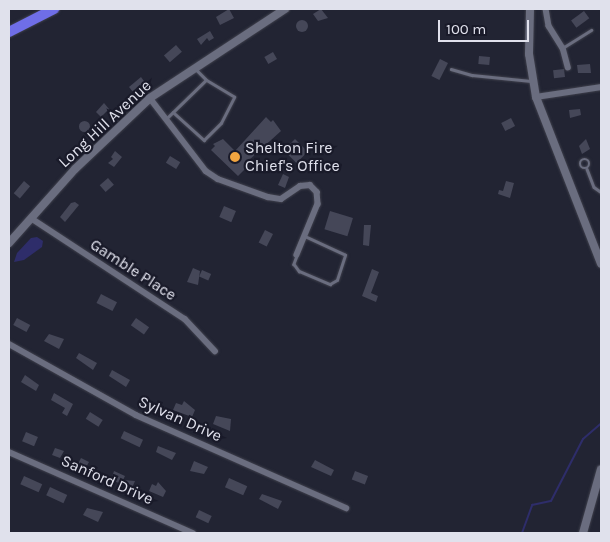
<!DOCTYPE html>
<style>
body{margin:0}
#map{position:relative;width:610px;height:542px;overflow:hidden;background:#222433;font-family:Karla,sans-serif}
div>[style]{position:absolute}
.water>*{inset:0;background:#2e2d6a}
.stream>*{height:2px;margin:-1px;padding:0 1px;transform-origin:1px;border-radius:1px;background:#2e2d6a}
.building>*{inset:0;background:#454758;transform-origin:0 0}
.round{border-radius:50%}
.roads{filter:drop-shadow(0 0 1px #3f404c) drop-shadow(0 0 1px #3f404c)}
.lane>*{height:2.5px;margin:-1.25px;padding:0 1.25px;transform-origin:1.25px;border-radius:1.25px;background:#6a6d7f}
.lane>.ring{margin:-1.25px;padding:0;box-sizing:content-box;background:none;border:2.5px solid #6a6d7f;border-radius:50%}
.street>*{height:5.5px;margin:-2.75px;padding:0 2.75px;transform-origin:2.75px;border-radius:2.75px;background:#6a6d7f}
.secondary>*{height:8px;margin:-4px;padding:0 4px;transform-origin:4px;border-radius:4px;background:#6a6d7f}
.highway>*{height:10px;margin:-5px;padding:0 5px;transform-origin:5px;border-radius:5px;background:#6f6ee7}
.dots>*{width:14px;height:14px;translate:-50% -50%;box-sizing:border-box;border:2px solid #191a29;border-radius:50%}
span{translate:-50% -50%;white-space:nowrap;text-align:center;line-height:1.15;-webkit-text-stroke:4.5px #191a29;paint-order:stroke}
.street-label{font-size:16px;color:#e0e1ec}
.poi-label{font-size:16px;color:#e0e1ec}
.left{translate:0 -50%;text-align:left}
.frame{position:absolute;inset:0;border:10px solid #e0e1ec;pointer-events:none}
.scale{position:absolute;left:438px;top:20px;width:91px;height:22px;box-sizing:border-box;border:2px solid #e0e1ec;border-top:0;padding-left:6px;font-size:15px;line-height:18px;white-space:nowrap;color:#e0e1ec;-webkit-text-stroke:4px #191a29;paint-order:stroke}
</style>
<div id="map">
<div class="water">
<i style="clip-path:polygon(37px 237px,43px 241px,42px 247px,24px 260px,14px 262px,17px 253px,31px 238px)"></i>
</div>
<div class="stream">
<i style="left:522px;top:533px;width:30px;rotate:-70deg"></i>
<i style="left:532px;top:505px;width:19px;rotate:-12deg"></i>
<i style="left:551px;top:501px;width:70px;rotate:-62.7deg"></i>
<i style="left:583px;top:439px;width:23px;rotate:-41deg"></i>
</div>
<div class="building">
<i style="clip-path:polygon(229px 9px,234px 18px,220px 25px,216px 17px)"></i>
<i style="clip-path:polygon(321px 9px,328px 18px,318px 21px,313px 14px)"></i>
<i style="left:584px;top:11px;width:9px;height:16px;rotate:54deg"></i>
<i class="round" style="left:296px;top:20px;width:12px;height:12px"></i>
<i style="clip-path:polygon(210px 31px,214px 38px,209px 41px,207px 38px,201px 45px,197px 39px)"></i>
<i style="left:176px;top:45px;width:9px;height:16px;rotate:49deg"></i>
<i style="left:273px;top:52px;width:8px;height:10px;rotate:60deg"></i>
<i style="left:479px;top:56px;width:11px;height:8px;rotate:5deg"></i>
<i style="left:440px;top:59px;width:9px;height:19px;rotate:27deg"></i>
<i style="clip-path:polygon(590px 64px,591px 73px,578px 73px,577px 65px)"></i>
<i style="left:564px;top:69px;width:8px;height:11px;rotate:83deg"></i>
<i style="clip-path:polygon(141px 77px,146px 84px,133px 92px,129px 87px)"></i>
<i style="clip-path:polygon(104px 103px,109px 109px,101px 117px,96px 112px)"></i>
<i style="clip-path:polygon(580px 109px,581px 115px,570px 118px,569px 110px)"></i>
<i style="clip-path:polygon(266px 117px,271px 122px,273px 120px,281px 131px,247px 162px,249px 165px,238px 176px,211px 150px,215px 146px,213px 144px,223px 139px,235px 151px)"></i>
<i style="left:511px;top:118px;width:9px;height:11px;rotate:63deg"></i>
<i class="round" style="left:78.5px;top:120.5px;width:11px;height:11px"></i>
<i style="left:295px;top:139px;width:18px;height:16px;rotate:45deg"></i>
<i style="clip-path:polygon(586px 139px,590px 149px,582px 154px,579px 146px)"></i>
<i style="clip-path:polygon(115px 151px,122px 157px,114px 167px,108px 163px,113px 159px,111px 157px)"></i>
<i style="left:170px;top:156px;width:12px;height:8px;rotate:31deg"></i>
<i style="clip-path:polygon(283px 174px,289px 177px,285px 188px,278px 185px)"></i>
<i style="left:108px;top:178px;width:9px;height:11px;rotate:49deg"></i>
<i style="left:24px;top:181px;width:8px;height:16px;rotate:40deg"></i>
<i style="clip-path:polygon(506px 181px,514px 183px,510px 198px,498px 194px,499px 190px,503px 191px)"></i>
<i style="clip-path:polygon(75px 202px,79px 205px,65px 222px,60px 217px,71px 203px)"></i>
<i style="left:224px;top:206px;width:13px;height:12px;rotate:23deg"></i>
<i style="left:330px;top:211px;width:24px;height:19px;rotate:17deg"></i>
<i style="clip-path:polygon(364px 225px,371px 225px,369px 246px,363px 245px)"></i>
<i style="left:265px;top:230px;width:9px;height:14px;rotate:27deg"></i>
<i style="clip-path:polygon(193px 268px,200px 271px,198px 285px,187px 282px)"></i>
<i style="clip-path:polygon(372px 269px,379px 272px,371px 293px,378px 296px,376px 302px,362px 296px)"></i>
<i style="left:202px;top:270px;width:10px;height:7px;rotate:24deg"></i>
<i style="left:101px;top:294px;width:18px;height:10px;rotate:27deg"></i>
<i style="left:17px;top:318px;width:15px;height:8px;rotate:28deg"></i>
<i style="left:136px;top:318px;width:16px;height:9px;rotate:35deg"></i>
<i style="clip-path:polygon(49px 334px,64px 339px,59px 349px,44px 341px)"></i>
<i style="clip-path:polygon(79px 353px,97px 363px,93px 370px,76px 358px)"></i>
<i style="clip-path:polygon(112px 370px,130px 380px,126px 387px,109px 376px)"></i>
<i style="clip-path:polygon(25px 375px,39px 385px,36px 391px,21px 382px)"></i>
<i style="clip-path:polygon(54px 393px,73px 404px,67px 416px,62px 413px,65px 408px,51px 400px)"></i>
<i style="clip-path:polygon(184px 401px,195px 410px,192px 417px,173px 410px,176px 403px,182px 405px)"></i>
<i style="left:90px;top:412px;width:15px;height:8px;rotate:32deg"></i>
<i style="clip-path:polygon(216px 416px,231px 419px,230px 431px,213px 424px)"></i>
<i style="left:124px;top:431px;width:21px;height:8px;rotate:25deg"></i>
<i style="left:26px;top:432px;width:13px;height:10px;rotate:23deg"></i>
<i style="clip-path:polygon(158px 446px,176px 453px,172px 460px,156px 452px)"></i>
<i style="clip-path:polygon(55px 448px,64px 451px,60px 458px,52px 455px)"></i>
<i style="clip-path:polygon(81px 458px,89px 462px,85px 469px,77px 466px)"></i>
<i style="clip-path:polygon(315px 460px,334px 470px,331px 476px,311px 467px)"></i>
<i style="clip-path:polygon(194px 461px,208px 467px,204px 474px,190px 471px)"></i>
<i style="clip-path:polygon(114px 471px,125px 476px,123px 480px,135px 481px,132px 488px,111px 480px)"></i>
<i style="left:355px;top:471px;width:14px;height:9px;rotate:21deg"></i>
<i style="left:24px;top:476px;width:20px;height:9px;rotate:24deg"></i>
<i style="left:229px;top:478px;width:20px;height:10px;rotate:24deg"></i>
<i style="clip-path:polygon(158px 482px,166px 491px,163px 497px,149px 491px,152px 484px,156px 486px)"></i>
<i style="left:50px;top:487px;width:19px;height:9px;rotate:25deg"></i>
<i style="clip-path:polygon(262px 494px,282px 501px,278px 509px,259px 499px)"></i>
<i style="clip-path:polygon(87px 508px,103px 512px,98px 522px,83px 515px)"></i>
<i style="left:199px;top:510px;width:14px;height:8px;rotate:25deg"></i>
</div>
<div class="roads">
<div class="lane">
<i style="left:564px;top:47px;width:32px;rotate:-32deg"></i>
<i style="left:451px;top:69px;width:22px;rotate:16deg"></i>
<i style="left:472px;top:75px;width:59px;rotate:5.8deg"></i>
<i style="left:173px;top:112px;width:42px;rotate:42.1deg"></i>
<i style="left:204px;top:140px;width:24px;rotate:-45deg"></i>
<i style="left:221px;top:123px;width:29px;rotate:-63deg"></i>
<i style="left:234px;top:97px;width:33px;rotate:-149deg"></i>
<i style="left:167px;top:118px;width:54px;rotate:-44.3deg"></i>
<i style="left:206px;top:80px;width:16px;rotate:-135deg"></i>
<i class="ring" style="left:580px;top:159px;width:7.5px;height:7.5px"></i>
<i style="left:587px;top:169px;width:19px;rotate:69deg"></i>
<i style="left:594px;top:187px;width:9px;rotate:36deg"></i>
<i style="left:297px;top:256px;width:9px;rotate:111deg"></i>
<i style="left:294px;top:264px;width:9px;rotate:54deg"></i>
<i style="left:299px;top:271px;width:34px;rotate:23deg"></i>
<i style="left:330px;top:284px;width:8px;rotate:-30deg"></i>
<i style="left:337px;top:280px;width:26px;rotate:-72deg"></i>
<i style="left:345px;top:255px;width:43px;rotate:-155.2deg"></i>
</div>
<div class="street">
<i style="left:546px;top:9px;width:17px;rotate:80deg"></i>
<i style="left:549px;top:26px;width:26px;rotate:58deg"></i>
<i style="left:563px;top:48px;width:20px;rotate:75deg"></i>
<i style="left:536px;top:97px;width:66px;rotate:-8.7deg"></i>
<i style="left:150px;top:98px;width:92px;rotate:52.5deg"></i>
<i style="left:206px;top:171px;width:14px;rotate:34deg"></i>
<i style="left:218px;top:179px;width:53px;rotate:19.8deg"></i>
<i style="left:268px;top:197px;width:13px;rotate:9deg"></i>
<i style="left:281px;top:199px;width:23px;rotate:-34deg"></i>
<i style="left:300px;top:186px;width:10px;rotate:-6deg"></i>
<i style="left:310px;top:185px;width:10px;rotate:45deg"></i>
<i style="left:317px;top:192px;width:12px;rotate:85deg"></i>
<i style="left:318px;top:204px;width:55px;rotate:112.4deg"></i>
<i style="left:31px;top:218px;width:184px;rotate:33.3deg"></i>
<i style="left:185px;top:319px;width:44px;rotate:46.8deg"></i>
<i style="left:9px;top:344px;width:145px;rotate:29.2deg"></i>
<i style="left:136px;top:415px;width:230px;rotate:23.9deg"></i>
<i style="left:9px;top:452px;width:201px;rotate:23.8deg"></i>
</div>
<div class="secondary">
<i style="left:530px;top:9px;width:45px;rotate:91.3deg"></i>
<i style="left:529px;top:54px;width:44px;rotate:80.8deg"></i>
<i style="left:536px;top:97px;width:179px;rotate:68.7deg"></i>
<i style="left:9px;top:243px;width:99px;rotate:-48.3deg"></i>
<i style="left:75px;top:169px;width:103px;rotate:-43.4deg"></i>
<i style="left:150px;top:98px;width:162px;rotate:-33.4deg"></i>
<i style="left:583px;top:533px;width:66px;rotate:-74.3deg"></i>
</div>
<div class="highway">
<i style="left:9px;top:32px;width:51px;rotate:-27.1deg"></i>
</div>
</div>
<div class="dots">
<i style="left:235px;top:157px;background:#f2a540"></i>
</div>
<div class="street-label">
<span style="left:105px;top:124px;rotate:-43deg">Long Hill Avenue</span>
<span style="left:133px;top:270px;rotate:33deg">Gamble Place</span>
<span style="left:180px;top:419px;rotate:24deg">Sylvan Drive</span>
<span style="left:107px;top:480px;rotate:24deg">Sanford Drive</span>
</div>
<div class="poi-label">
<span class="left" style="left:245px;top:157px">Shelton Fire<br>Chief's Office</span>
</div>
<div class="frame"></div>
<div class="scale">100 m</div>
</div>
